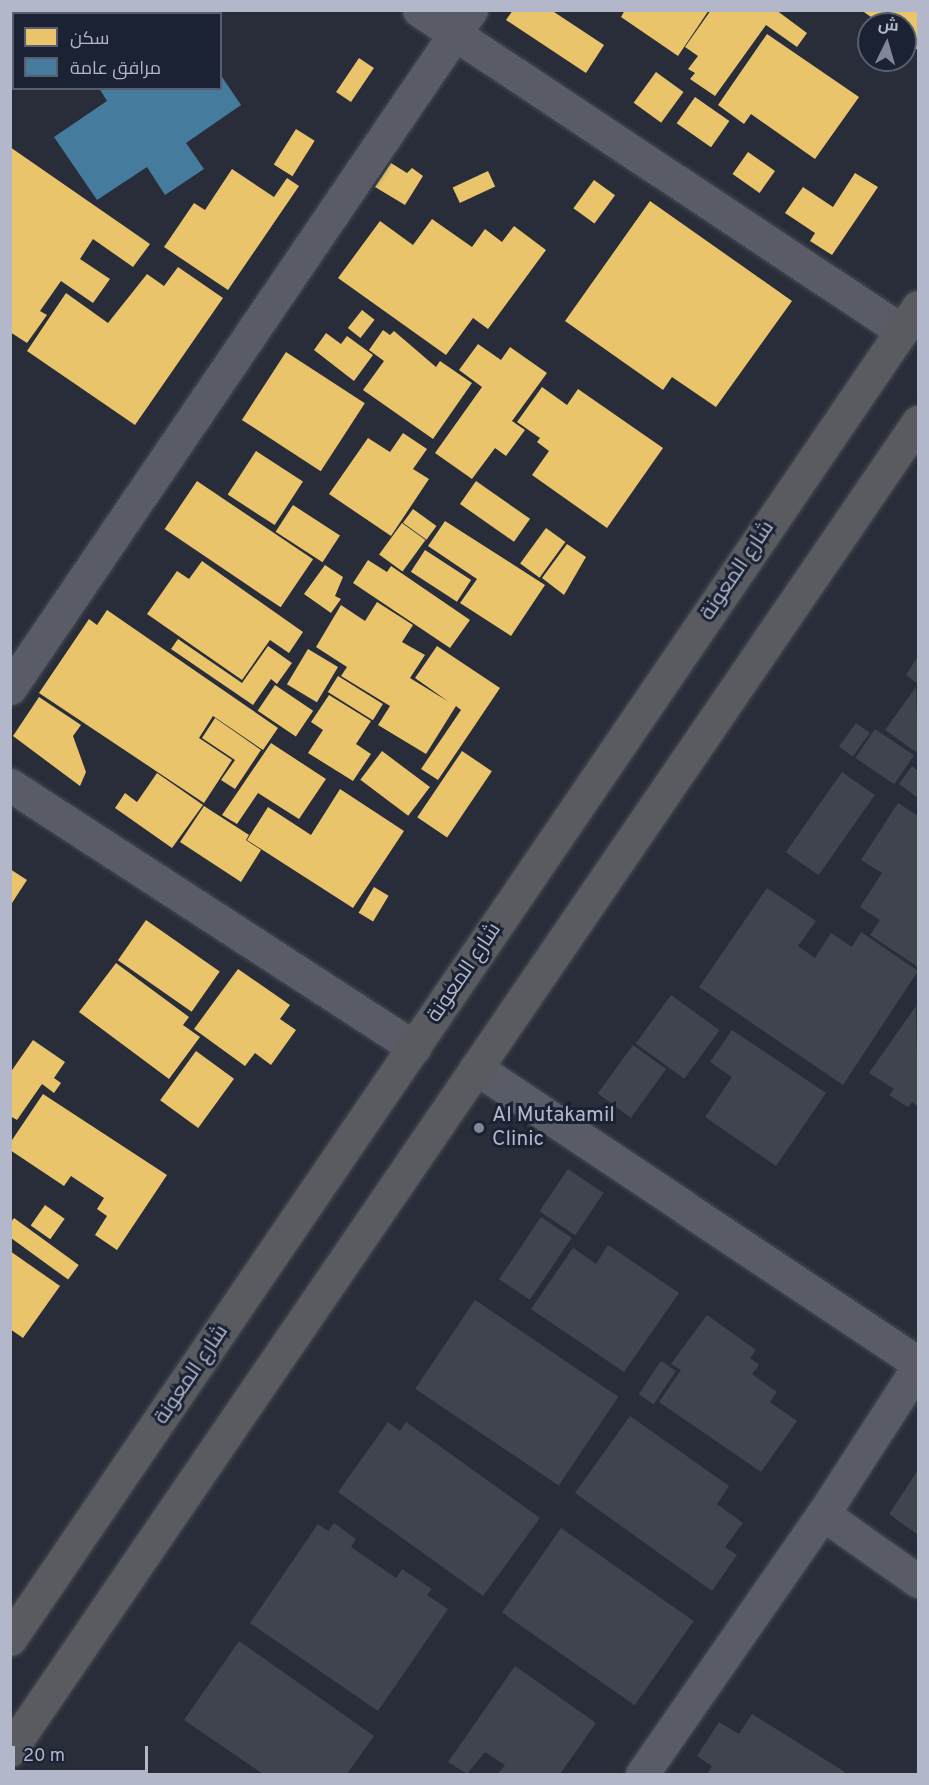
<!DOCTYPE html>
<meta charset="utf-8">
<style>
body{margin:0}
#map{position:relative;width:929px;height:1785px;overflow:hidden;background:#282d39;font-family:Overpass,Cairo,sans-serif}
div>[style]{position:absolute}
.homes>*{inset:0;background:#e9c46a;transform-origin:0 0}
.public>*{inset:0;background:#457b9d}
.building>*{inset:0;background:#40444e;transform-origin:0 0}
.roads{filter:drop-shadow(0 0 2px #454952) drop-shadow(0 0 2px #454952)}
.street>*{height:33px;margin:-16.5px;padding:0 16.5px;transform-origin:16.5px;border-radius:16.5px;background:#595c66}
.highway>*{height:33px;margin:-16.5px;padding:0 16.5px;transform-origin:16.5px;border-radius:16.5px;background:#595b60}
.dots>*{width:16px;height:16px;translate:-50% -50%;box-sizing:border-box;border:3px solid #1b2234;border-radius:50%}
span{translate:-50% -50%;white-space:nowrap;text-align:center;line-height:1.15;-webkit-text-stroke:6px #1b2234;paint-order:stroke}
.street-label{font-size:21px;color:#b2b8ca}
.poi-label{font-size:21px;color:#b2b8ca}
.left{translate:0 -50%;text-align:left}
.frame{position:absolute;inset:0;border:12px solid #b2b8ca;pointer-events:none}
.legend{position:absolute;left:12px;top:12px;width:210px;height:78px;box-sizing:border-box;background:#1b2234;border:2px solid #575e70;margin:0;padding:8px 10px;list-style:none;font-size:18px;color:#b2b8ca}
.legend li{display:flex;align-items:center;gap:12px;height:30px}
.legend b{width:30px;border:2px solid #575e70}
.north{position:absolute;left:857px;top:12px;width:60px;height:60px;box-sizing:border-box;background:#1b2234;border:2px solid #575e70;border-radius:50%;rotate:5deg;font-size:16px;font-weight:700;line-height:24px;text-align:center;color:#b2b8ca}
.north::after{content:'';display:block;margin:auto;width:21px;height:27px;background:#828797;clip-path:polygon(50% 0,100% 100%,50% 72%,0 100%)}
.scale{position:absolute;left:12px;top:1746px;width:136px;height:27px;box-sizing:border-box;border:3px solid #b2b8ca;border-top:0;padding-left:8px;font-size:18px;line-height:21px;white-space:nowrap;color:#b2b8ca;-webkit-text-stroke:4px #1b2234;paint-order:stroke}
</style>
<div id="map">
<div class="homes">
<i style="clip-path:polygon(15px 10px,48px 10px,50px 14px,18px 14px)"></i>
<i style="clip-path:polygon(513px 10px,551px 10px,604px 45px,586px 73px,506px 20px)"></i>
<i style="clip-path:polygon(625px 10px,709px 10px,678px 56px,621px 17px)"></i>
<i style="clip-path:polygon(711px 10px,776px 10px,807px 33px,797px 47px,766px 25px,715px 96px,690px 79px,695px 73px,688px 69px,698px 56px,685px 47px)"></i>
<i style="clip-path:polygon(861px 10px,918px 10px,918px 50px,905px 41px,905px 24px,881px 24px)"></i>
<i style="clip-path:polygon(767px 34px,859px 97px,815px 159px,751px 114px,744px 124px,718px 105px)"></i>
<i style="left:359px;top:58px;width:18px;height:41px;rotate:34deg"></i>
<i style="left:656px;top:72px;width:34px;height:38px;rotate:36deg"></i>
<i style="left:695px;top:97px;width:42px;height:32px;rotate:35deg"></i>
<i style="left:296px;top:129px;width:22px;height:42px;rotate:32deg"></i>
<i style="clip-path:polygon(10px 147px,150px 244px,133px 267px,93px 239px,80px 259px,110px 279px,93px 303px,61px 281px,40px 311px,47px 315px,27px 343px,10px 332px)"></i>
<i style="left:748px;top:152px;width:33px;height:27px;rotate:35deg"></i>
<i style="clip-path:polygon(391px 163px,407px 173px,412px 168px,423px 176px,405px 205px,375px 187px)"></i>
<i style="clip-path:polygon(232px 169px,274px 197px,287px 178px,299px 186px,228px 290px,164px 247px,194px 203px,205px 210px)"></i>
<i style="left:488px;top:171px;width:17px;height:39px;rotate:65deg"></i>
<i style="clip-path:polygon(855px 173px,878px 187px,832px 255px,810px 241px,815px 233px,785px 213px,803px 187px,833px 207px)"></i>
<i style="left:594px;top:180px;width:26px;height:35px;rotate:36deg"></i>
<i style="clip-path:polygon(650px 201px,792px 301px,716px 407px,672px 377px,663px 390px,565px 321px)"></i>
<i style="clip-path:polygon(432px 219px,472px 247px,485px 229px,502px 242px,514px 226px,546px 250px,488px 329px,473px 318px,446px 355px,338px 278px,380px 221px,413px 245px)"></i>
<i style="clip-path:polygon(178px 267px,223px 298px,135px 425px,27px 351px,66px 293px,108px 323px,147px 274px,164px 286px)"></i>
<i style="left:362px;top:310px;width:16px;height:23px;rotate:38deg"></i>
<i style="clip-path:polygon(383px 330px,390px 335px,394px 331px,436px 367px,440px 361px,472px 383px,433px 439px,363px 390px,384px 361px,369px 350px)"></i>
<i style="clip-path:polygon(326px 333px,341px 344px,347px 336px,373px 355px,354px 381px,314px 350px)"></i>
<i style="clip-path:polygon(478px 344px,501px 360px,510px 347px,547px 373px,512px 421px,525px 430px,506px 456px,495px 448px,472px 479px,435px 453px,482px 387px,459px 370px)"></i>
<i style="left:286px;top:352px;width:94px;height:81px;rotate:33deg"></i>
<i style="clip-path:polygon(542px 387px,567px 405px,578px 389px,663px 448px,607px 528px,532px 475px,549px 451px,537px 442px,540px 438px,517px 422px)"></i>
<i style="clip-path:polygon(403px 433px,427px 449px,413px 469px,429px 479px,391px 536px,329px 494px,368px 438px,390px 452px)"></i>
<i style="left:256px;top:451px;width:56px;height:52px;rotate:33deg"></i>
<i style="left:197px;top:481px;width:140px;height:58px;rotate:34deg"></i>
<i style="left:476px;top:481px;width:66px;height:28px;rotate:35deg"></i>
<i style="left:293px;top:505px;width:56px;height:32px;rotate:33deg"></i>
<i style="left:413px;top:509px;width:29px;height:17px;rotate:36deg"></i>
<i style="clip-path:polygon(445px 521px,545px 585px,511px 636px,460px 603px,477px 579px,428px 546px)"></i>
<i style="left:402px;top:523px;width:29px;height:39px;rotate:36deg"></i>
<i style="left:546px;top:528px;width:24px;height:44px;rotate:36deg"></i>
<i style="clip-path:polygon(567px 544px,586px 557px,564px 595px,542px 578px)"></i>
<i style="left:425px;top:550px;width:55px;height:26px;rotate:33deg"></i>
<i style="clip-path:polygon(368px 560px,387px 572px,391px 566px,470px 620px,450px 648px,353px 583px)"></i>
<i style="clip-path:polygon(202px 561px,303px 632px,289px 653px,270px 640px,242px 680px,147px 614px,177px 571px,189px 579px)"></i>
<i style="clip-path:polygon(325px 565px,343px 577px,335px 596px,341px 599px,331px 613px,304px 594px)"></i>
<i style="clip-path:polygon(377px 602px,413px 625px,402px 642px,425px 655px,410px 678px,449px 702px,415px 678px,437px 646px,500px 688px,438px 780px,421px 769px,461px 710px,456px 706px,426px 754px,378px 725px,390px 706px,341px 676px,347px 667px,316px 647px,341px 605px,365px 621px)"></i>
<i style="clip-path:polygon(107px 610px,278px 728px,263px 750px,213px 716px,199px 738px,232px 760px,204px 803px,39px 693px,89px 619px,97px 625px)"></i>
<i style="clip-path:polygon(178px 639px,242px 683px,268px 646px,292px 663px,277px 684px,271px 679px,253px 705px,171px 649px)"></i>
<i style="left:308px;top:649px;width:35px;height:41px;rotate:31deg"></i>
<i style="left:338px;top:676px;width:53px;height:19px;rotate:32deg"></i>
<i style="left:275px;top:685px;width:46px;height:31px;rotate:34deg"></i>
<i style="clip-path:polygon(329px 695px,371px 721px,356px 744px,371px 754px,353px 781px,308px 753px,323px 730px,311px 722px)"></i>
<i style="clip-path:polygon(39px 697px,81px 725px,73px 736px,86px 772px,80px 786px,13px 736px)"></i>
<i style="clip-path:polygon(215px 718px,261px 750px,235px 789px,221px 780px,235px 760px,202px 738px)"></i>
<i style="clip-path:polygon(271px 743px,326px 779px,299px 819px,258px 793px,237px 824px,222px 815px)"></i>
<i style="left:382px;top:751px;width:60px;height:36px;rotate:37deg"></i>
<i style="left:462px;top:751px;width:36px;height:80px;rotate:34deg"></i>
<i style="clip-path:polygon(157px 773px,203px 805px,172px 848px,115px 808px,125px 793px,137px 802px)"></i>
<i style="clip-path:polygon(340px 789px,404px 831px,353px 908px,247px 840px,268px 807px,311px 835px)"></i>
<i style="clip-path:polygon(204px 806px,249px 835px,246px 840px,261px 850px,241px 882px,180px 842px)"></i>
<i style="clip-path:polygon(10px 869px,27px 880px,10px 906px)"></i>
<i style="left:374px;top:887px;width:17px;height:30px;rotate:31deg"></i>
<i style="left:146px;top:920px;width:90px;height:49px;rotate:35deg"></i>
<i style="clip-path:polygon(116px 963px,189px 1017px,183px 1025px,200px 1037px,169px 1079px,79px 1012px)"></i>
<i style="clip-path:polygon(238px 969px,290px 1005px,280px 1019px,296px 1030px,271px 1065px,255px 1053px,245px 1066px,194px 1029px)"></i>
<i style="clip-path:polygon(33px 1040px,65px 1062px,54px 1078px,61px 1083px,54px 1093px,42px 1084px,17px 1120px,10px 1116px,10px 1073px)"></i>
<i style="left:196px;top:1051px;width:47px;height:61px;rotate:36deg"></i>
<i style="clip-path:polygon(43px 1094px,167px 1175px,117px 1250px,95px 1235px,107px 1216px,97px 1209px,104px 1198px,71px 1176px,64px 1186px,10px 1150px,10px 1143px)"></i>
<i style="left:45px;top:1205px;width:24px;height:25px;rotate:35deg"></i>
<i style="left:14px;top:1218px;width:80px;height:18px;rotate:36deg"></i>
<i style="clip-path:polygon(10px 1251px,60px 1286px,23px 1338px,10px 1329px)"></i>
</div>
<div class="public">
<i style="clip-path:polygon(66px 10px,182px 10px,62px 14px)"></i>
<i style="clip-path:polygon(220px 74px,241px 105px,186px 143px,204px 169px,165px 195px,147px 167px,97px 200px,54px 137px,107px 101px,99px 88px,220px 88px)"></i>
</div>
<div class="building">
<i style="clip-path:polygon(918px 656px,918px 684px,906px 675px)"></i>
<i style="clip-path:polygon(916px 687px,918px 748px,916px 752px,885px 730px)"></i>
<i style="left:856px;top:723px;width:17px;height:29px;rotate:36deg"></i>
<i style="left:875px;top:729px;width:47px;height:35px;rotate:34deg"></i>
<i style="clip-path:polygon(912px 766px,918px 771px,918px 798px,899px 784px)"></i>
<i style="left:842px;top:772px;width:40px;height:98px;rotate:35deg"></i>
<i style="clip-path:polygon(898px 803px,918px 816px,918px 967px,870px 935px,880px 920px,860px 907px,882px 873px,861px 860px)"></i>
<i style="clip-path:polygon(767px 888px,816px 921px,798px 946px,815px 958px,831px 933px,852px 947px,861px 932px,918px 971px,843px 1085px,699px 987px)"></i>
<i style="left:671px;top:995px;width:60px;height:60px;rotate:36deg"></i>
<i style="clip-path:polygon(916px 1006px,918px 1107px,912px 1102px,908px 1107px,889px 1095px,894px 1089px,869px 1073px)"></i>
<i style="clip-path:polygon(732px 1030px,826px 1093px,776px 1166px,705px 1117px,732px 1077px,710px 1062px)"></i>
<i style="left:633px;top:1045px;width:41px;height:60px;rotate:36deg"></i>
<i style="left:568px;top:1169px;width:43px;height:51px;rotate:34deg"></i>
<i style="left:541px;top:1217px;width:37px;height:75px;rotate:34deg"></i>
<i style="clip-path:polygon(608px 1245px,679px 1293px,624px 1372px,531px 1309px,573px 1248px,596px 1264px)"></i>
<i style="left:475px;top:1300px;width:173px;height:107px;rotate:34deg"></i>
<i style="clip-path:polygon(707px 1315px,756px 1350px,750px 1358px,759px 1365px,752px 1374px,777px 1392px,770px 1402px,797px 1421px,761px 1472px,659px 1402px,681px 1370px,671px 1364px)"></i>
<i style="left:661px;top:1361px;width:18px;height:40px;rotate:34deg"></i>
<i style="clip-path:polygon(630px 1416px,729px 1486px,717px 1504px,743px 1523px,725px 1547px,737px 1555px,712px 1591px,575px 1493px)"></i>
<i style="clip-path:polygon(388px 1422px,400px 1431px,406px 1422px,540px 1518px,483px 1596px,338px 1492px)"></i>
<i style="clip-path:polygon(918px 1470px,918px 1535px,889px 1514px)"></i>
<i style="clip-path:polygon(334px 1523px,356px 1539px,351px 1547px,396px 1578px,402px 1569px,432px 1589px,427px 1595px,448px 1609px,378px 1711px,250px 1623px,318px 1524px,328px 1531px)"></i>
<i style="left:561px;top:1528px;width:162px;height:103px;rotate:35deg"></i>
<i style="clip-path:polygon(239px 1641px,374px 1736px,347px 1774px,263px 1774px,184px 1720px)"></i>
<i style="clip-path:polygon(515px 1666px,596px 1723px,560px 1774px,498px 1774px,505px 1765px,485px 1752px,467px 1774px,448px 1762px)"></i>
<i style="clip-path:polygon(752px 1714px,845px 1772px,843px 1774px,707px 1774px,712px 1766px,697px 1756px,719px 1722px,739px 1734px)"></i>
</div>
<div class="roads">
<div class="street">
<i style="left:419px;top:10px;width:580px;rotate:33.61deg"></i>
<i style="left:10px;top:688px;width:820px;rotate:-55.79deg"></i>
<i style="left:10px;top:785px;width:482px;rotate:33deg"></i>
<i style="left:476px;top:1068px;width:531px;rotate:33.72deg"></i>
<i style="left:823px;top:1514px;width:116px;rotate:35.2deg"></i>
<i style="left:642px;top:1774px;width:317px;rotate:-55.2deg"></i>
<i style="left:823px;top:1514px;width:175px;rotate:-57.1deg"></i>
</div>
<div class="highway">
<i style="left:10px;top:1639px;width:1612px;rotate:-55.72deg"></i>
<i style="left:10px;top:1750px;width:1609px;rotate:-55.64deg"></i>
</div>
</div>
<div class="dots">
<i style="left:479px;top:1128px;background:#828797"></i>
</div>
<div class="street-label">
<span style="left:738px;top:571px;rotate:-56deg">شارع المعونة</span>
<span style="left:465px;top:973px;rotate:-56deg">شارع المعونة</span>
<span style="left:192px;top:1375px;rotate:-56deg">شارع المعونة</span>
</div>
<div class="poi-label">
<span class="left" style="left:492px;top:1128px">Al Mutakamil<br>Clinic</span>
</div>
<div class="frame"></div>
<ul class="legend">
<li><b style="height:16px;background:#e9c46a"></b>سكن</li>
<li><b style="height:16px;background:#457b9d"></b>مرافق عامة</li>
</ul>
<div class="north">ش</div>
<div class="scale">20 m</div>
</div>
